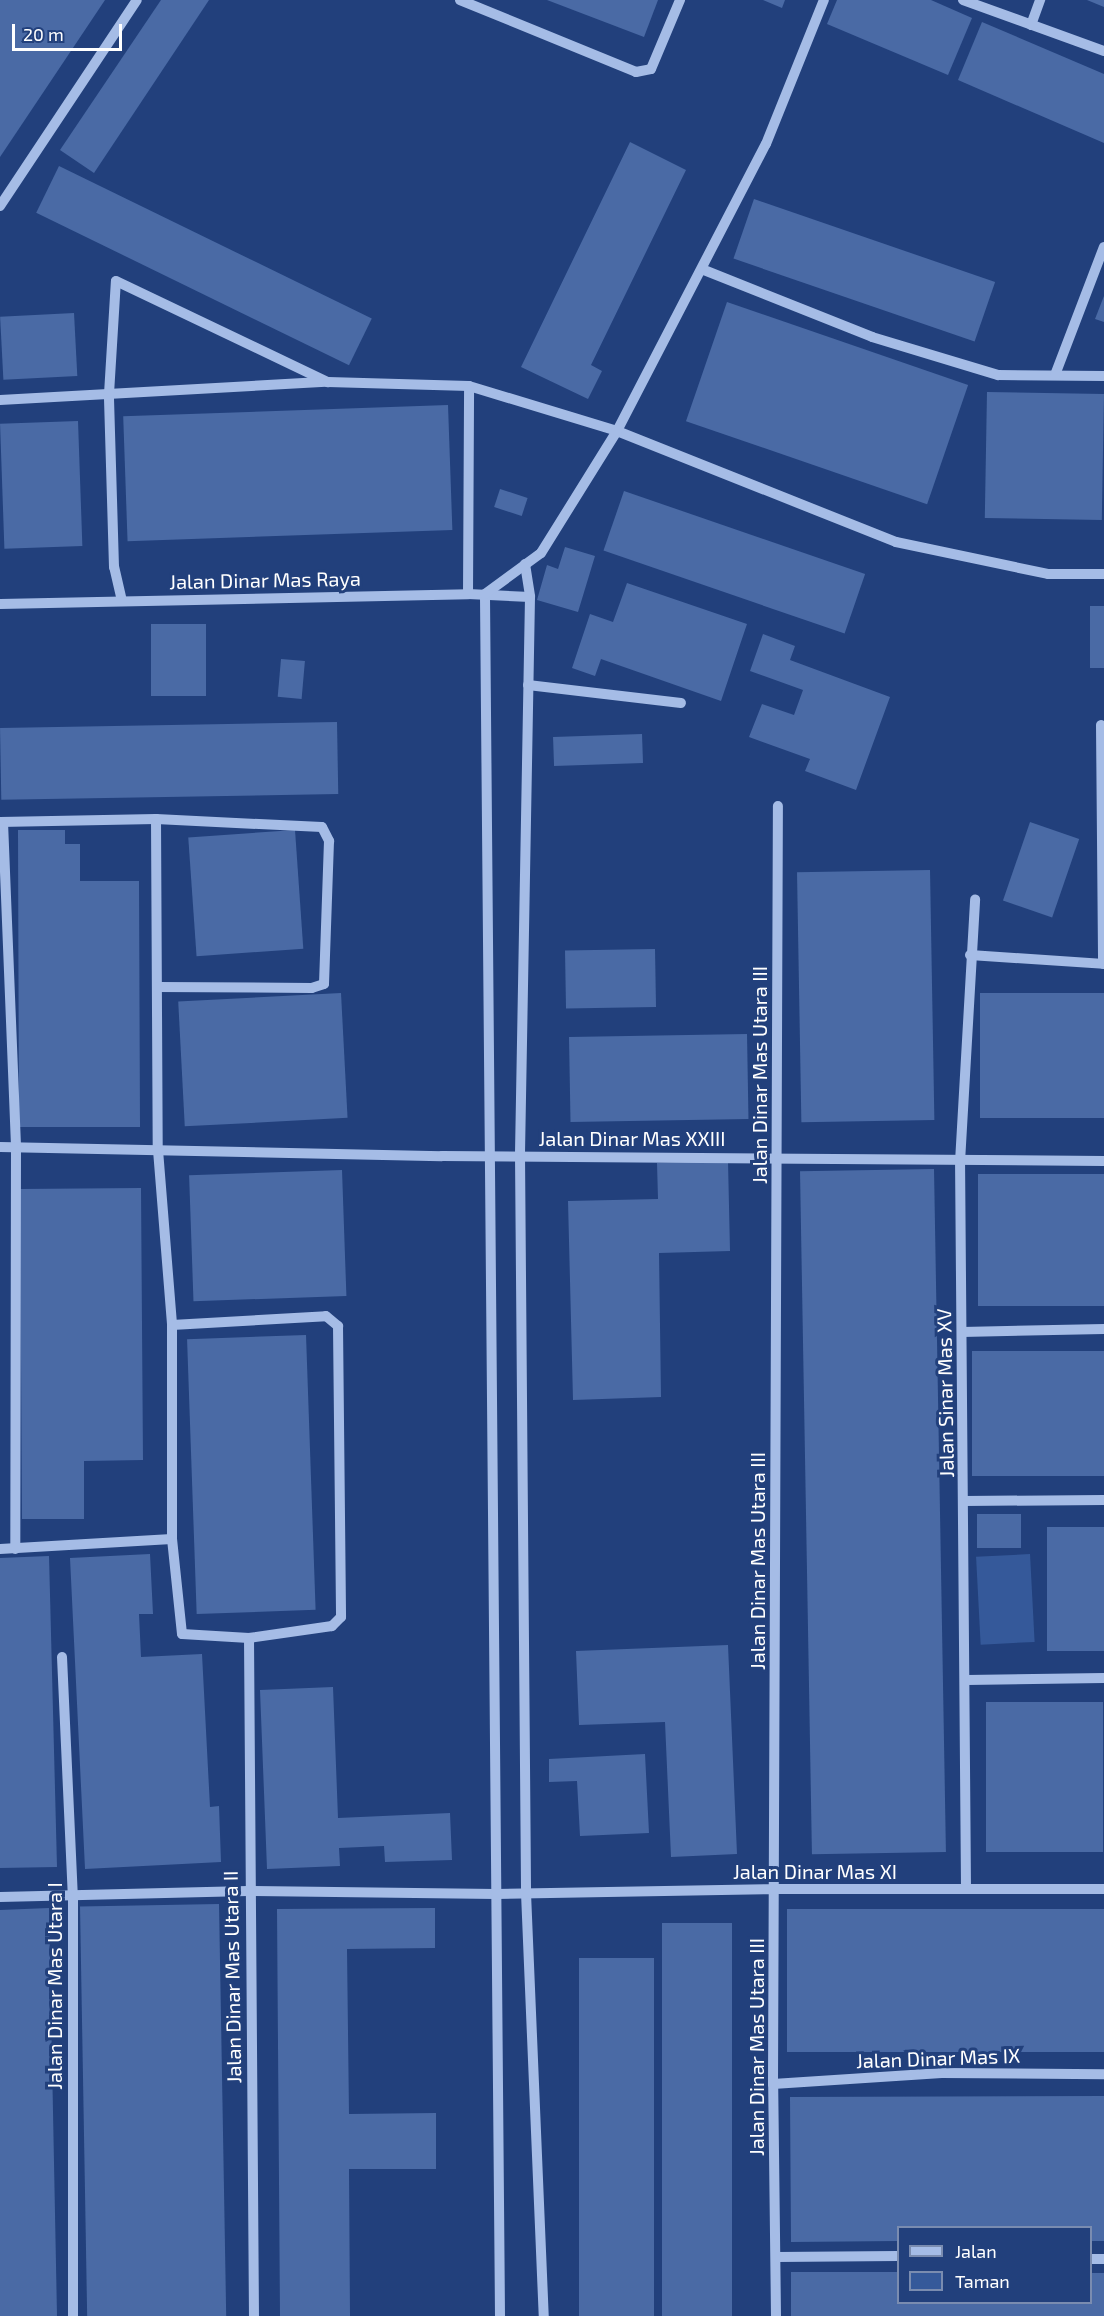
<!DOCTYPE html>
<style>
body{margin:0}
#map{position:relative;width:1104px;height:2316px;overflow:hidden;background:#22407c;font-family:"Exo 2",sans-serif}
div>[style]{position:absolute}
.green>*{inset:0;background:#35599a;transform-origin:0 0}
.building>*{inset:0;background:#4a6aa5;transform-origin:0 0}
.minor>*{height:10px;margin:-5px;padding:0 5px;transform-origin:5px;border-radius:5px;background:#a5bce6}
span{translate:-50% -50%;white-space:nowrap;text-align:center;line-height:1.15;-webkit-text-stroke:6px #22407c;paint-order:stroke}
.street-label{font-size:20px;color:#fff}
.legend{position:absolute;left:897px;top:2226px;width:195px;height:78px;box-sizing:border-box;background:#22407c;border:2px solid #7a8cb0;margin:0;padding:8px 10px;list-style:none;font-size:18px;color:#fff}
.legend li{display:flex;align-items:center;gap:12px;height:30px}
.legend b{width:30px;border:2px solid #7a8cb0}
.scale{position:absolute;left:12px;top:24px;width:110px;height:27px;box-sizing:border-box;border:3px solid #fff;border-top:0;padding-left:8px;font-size:18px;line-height:21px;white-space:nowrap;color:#fff;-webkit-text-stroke:4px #22407c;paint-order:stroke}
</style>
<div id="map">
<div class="green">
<i style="left:1030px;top:1554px;width:88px;height:54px;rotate:87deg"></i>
</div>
<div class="building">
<i style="clip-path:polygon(0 0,105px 0,0 157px)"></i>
<i style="clip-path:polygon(161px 0,209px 0,94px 173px,60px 150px)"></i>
<i style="clip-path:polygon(547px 0,658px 0,644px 37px)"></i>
<i style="clip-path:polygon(763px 0,785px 0,782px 8px)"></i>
<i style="clip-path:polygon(837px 0,931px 0,972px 18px,948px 75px,827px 24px)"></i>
<i style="clip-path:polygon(1087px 0,1104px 0,1104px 7px)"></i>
<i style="clip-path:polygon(982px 22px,1104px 74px,1104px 143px,958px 80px)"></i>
<i style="clip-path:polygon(630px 142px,686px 170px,591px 365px,602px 371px,588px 399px,521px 367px)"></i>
<i style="left:59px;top:166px;width:348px;height:52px;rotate:26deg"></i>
<i style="left:754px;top:199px;width:255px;height:63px;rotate:19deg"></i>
<i style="clip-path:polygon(1104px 296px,1104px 322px,1095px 319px)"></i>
<i style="left:727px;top:302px;width:255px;height:126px;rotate:19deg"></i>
<i style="left:74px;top:313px;width:63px;height:74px;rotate:87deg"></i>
<i style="left:987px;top:392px;width:117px;height:126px;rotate:1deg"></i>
<i style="left:448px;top:405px;width:125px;height:325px;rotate:88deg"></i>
<i style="left:78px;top:421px;width:125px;height:78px;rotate:88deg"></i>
<i style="left:500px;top:489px;width:29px;height:19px;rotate:18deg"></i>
<i style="left:624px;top:491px;width:255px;height:63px;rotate:19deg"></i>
<i style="clip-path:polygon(565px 547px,595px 556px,578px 612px,537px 600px,547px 565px,558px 569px)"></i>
<i style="clip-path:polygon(627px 583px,747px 624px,721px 701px,601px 659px,595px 676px,572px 668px,590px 614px,613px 622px)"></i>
<i style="left:1090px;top:606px;width:14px;height:62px"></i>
<i style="left:151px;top:624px;width:55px;height:72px"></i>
<i style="clip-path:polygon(763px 634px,795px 646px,790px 660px,890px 697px,856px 790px,805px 771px,810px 759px,749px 737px,762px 704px,794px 715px,803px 690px,750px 671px)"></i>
<i style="left:281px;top:659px;width:24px;height:38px;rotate:5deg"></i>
<i style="left:337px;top:722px;width:72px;height:337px;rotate:89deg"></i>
<i style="left:642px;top:734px;width:29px;height:89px;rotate:88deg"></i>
<i style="left:1030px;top:822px;width:52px;height:83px;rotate:19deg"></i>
<i style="clip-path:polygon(18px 830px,65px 830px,65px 844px,80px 844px,80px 881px,139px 881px,140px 1127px,19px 1127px)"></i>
<i style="left:295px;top:830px;width:119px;height:107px;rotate:86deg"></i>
<i style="left:930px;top:870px;width:250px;height:133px;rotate:89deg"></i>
<i style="left:655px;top:949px;width:58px;height:90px;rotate:89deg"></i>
<i style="left:341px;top:993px;width:125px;height:163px;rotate:87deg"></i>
<i style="left:1104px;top:993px;width:125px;height:124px;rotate:90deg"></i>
<i style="left:747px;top:1034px;width:85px;height:178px;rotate:89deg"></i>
<i style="clip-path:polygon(728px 1161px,730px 1251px,659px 1253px,661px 1397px,573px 1400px,568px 1201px,658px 1199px,657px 1163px)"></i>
<i style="left:934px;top:1169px;width:683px;height:134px;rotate:89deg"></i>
<i style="left:342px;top:1170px;width:126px;height:153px;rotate:88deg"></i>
<i style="left:1104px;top:1174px;width:132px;height:126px;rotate:90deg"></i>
<i style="clip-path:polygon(141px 1188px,143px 1460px,84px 1461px,84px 1519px,22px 1519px,20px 1189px)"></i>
<i style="left:306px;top:1335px;width:275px;height:119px;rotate:88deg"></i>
<i style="left:1104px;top:1351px;width:125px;height:132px;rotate:90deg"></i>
<i style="left:1021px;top:1514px;width:34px;height:44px;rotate:90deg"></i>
<i style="left:1104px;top:1527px;width:124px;height:57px;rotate:90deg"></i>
<i style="clip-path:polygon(150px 1554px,153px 1614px,139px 1614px,141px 1657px,202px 1654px,210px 1807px,219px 1806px,221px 1862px,85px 1869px,70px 1558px)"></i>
<i style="clip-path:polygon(49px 1556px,57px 1867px,0 1868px,0 1558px)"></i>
<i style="clip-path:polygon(728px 1645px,737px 1854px,671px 1857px,665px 1722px,579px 1725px,576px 1651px)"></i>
<i style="clip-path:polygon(333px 1687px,338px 1818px,450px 1813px,452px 1860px,385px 1862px,384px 1846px,339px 1848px,340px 1866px,267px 1869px,260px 1690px)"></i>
<i style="left:1103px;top:1702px;width:150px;height:117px;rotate:90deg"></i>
<i style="clip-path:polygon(645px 1754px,649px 1833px,580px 1836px,577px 1781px,549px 1782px,549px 1759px)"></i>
<i style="left:219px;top:1904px;width:412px;height:139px;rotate:89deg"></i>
<i style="clip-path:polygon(49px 1908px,57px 2316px,0 2316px,0 1910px)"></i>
<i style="clip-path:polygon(435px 1908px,435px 1948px,347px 1949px,349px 2114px,436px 2113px,436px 2169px,349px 2169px,350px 2316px,280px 2316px,277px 1909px)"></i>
<i style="left:1104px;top:1909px;width:143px;height:317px;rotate:90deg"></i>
<i style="left:662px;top:1923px;width:70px;height:393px"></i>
<i style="left:654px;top:1958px;width:358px;height:75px;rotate:90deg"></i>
<i style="clip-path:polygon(1104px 2096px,1104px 2241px,1090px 2241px,1090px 2228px,898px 2228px,898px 2241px,791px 2242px,790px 2097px)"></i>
<i style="clip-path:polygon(791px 2272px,898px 2272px,898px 2302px,1090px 2302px,1090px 2273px,1104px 2273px,1104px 2316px,791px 2316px)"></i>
</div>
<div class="minor">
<i style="left:460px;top:0;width:190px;rotate:22.2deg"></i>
<i style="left:636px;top:72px;width:15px;rotate:-11deg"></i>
<i style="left:651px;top:69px;width:75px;rotate:-67.2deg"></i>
<i style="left:963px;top:0;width:150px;rotate:19.9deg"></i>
<i style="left:1031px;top:25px;width:27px;rotate:-70deg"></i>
<i style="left:0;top:206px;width:247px;rotate:-56.4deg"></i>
<i style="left:704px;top:270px;width:181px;rotate:21.7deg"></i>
<i style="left:872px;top:337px;width:132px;rotate:16.8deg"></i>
<i style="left:998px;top:375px;width:106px;rotate:0.5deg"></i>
<i style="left:1055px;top:375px;width:137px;rotate:-69.1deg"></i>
<i style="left:0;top:400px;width:326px;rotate:-3.2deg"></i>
<i style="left:525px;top:564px;width:33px;rotate:81deg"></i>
<i style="left:530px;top:597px;width:558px;rotate:91.03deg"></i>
<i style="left:520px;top:1155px;width:738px;rotate:89.53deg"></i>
<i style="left:526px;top:1893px;width:423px;rotate:87.6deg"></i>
<i style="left:468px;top:594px;width:208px;rotate:-89.7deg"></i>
<i style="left:122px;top:601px;width:35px;rotate:-103deg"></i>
<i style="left:114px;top:567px;width:173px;rotate:-91.7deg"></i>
<i style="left:109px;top:394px;width:113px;rotate:-86.5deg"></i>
<i style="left:116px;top:281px;width:235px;rotate:25.5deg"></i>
<i style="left:328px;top:382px;width:141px;rotate:1.6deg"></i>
<i style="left:469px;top:386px;width:155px;rotate:16.9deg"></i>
<i style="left:617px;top:431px;width:300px;rotate:21.7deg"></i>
<i style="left:896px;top:542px;width:155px;rotate:11.9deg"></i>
<i style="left:1048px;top:574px;width:56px"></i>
<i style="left:0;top:604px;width:468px;rotate:-1.2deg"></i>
<i style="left:468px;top:594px;width:62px;rotate:2.8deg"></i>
<i style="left:528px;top:685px;width:154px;rotate:6.7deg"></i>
<i style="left:1101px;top:725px;width:239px;rotate:89.5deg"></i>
<i style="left:156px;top:819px;width:331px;rotate:89.7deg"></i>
<i style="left:158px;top:1150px;width:176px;rotate:85.4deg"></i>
<i style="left:0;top:822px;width:156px;rotate:-1.1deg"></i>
<i style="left:156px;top:819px;width:166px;rotate:2.8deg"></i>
<i style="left:322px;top:827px;width:16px;rotate:63deg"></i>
<i style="left:329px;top:841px;width:143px;rotate:92deg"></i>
<i style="left:324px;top:984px;width:13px;rotate:162deg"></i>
<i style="left:312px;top:988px;width:155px;rotate:-179.6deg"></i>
<i style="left:3px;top:822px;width:327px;rotate:87.7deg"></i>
<i style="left:16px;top:1149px;width:400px;rotate:90.1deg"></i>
<i style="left:970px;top:955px;width:134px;rotate:3.8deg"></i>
<i style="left:0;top:1147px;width:442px;rotate:1.2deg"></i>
<i style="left:442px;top:1156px;width:662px;rotate:0.43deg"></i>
<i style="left:326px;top:1316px;width:16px;rotate:40deg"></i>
<i style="left:338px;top:1326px;width:291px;rotate:89.4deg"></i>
<i style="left:341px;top:1617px;width:13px;rotate:135deg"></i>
<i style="left:332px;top:1626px;width:84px;rotate:171.8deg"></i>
<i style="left:249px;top:1638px;width:67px;rotate:-176.6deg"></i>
<i style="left:182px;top:1634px;width:96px;rotate:-96deg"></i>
<i style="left:172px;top:1539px;width:214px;rotate:-90deg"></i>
<i style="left:172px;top:1325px;width:154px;rotate:-3.3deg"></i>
<i style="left:962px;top:1332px;width:142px;rotate:-1.2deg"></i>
<i style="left:964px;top:1501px;width:140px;rotate:-0.4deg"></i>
<i style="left:0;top:1549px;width:172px;rotate:-3.3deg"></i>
<i style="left:249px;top:1638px;width:678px;rotate:89.58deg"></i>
<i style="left:62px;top:1657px;width:239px;rotate:87.4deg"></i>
<i style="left:73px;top:1896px;width:420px;rotate:90deg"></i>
<i style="left:967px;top:1680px;width:137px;rotate:-0.8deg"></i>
<i style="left:966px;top:1888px;width:726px;rotate:-90.47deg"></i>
<i style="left:960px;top:1162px;width:263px;rotate:-86.7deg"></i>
<i style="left:0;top:1897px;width:248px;rotate:-1.4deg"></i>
<i style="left:248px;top:1891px;width:248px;rotate:0.7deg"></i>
<i style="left:496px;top:1894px;width:278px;rotate:-1deg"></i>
<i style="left:774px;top:1889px;width:330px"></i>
<i style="left:773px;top:2084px;width:169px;rotate:-3.7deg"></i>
<i style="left:942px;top:2073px;width:162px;rotate:0.4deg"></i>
<i style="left:777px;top:2257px;width:121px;rotate:-0.5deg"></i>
<i style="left:1090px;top:2259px;width:14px"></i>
<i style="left:500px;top:2316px;width:1722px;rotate:-90.5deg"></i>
<i style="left:485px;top:594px;width:69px;rotate:-36.2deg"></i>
<i style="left:541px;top:553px;width:144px;rotate:-58.1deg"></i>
<i style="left:617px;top:431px;width:323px;rotate:-62.6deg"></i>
<i style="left:766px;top:144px;width:155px;rotate:-68.1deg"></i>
<i style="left:776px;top:2316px;width:232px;rotate:-90.7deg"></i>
<i style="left:773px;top:2084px;width:1278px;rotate:-89.78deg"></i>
</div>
<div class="street-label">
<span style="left:265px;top:580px;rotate:-1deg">Jalan Dinar Mas Raya</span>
<span style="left:759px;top:1075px;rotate:-90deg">Jalan Dinar Mas Utara III</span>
<span style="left:632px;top:1138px">Jalan Dinar Mas XXIII</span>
<span style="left:945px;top:1393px;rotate:-91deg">Jalan Sinar Mas XV</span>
<span style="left:757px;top:1561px;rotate:-90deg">Jalan Dinar Mas Utara III</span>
<span style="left:815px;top:1871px">Jalan Dinar Mas XI</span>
<span style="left:232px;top:1977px;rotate:-91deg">Jalan Dinar Mas Utara II</span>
<span style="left:54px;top:1986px;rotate:-90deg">Jalan Dinar Mas Utara I</span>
<span style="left:756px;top:2047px;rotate:-90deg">Jalan Dinar Mas Utara III</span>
<span style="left:938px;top:2058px;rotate:-2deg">Jalan Dinar Mas IX</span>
</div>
<ul class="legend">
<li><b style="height:8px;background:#a5bce6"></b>Jalan</li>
<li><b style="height:16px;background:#35599a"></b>Taman</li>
</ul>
<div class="scale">20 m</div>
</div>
